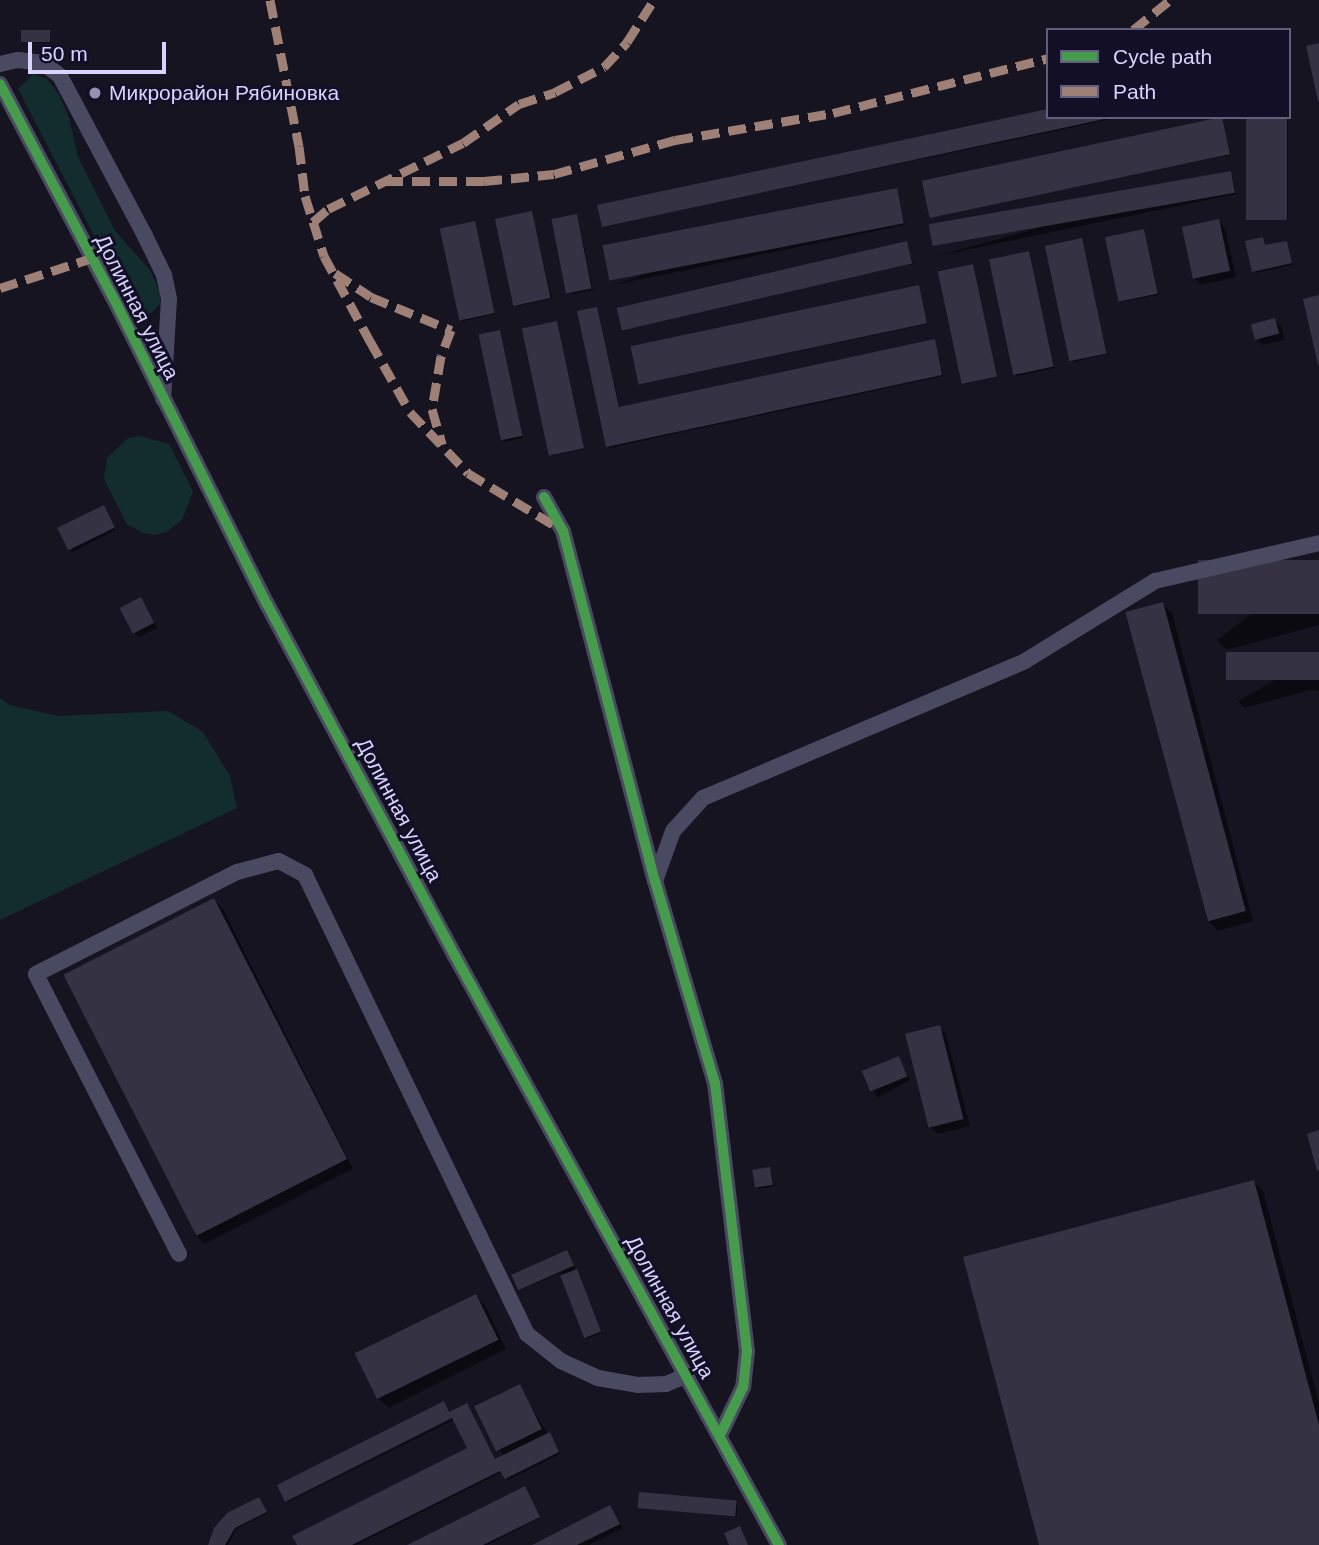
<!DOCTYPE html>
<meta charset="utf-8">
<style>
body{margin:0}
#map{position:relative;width:1319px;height:1545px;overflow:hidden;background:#161421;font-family:Arial,sans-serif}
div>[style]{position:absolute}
.green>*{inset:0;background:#132c2d}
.shadow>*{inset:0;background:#0007;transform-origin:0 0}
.building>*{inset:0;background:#343243;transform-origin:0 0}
.minor>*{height:16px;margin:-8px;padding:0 8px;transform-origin:8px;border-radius:8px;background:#4a4962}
.quiet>*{height:9px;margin-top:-4.5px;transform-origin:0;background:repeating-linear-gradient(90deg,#9e8076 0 18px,transparent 0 27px)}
.cycleway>*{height:10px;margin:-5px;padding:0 5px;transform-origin:5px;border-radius:5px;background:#469c4c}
.dots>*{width:19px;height:19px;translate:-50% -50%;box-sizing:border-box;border:4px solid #130f26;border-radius:50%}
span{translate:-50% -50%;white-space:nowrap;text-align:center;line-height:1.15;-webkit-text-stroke:6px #130f26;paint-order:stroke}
.poi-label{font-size:21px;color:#d9d4ff}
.left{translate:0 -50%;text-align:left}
.street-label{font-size:21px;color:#d9d4ff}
.legend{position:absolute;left:1046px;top:28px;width:245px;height:91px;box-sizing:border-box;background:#130f26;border:2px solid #625e7d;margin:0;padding:9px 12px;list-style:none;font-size:21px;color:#d9d4ff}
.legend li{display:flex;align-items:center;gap:14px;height:35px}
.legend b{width:35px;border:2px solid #625e7d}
.scale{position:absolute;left:28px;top:42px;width:138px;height:32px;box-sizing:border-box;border:4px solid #d9d4ff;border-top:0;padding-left:9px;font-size:21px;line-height:24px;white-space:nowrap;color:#d9d4ff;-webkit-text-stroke:5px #130f26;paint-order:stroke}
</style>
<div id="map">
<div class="green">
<i style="clip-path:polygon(33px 74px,47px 79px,59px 95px,69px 118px,78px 157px,115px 231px,150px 270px,160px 293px,160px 304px,151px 313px,137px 314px,129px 303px,18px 89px)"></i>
<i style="clip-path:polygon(140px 436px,169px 444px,193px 492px,182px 520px,166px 532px,155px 535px,143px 533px,127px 524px,104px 479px,107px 458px,128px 438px)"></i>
<i style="clip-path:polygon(0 698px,10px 705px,58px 716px,168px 711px,203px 732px,230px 776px,237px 808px,0 920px)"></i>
</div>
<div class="shadow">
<i style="clip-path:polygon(49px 32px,51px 43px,23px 42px)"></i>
<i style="clip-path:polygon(1048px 117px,1121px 117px,604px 226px)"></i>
<i style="left:1248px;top:117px;width:40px;height:102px"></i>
<i style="clip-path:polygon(1221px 119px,1230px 155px,931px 217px)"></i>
<i style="clip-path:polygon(1232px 174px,1236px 194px,937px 256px)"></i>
<i style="clip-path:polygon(896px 190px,905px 225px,613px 285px)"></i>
<i style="clip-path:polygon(532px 213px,552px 299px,517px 306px,515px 305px)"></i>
<i style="clip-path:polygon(578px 218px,593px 290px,571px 294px,570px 293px)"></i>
<i style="clip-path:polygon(1218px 221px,1225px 228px,1236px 277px,1201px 285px,1195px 278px)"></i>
<i style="clip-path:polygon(474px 223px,495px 314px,463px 321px,461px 319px)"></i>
<i style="clip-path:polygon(1144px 231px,1159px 295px,1122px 302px,1120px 301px)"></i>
<i style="clip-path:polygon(1262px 239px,1265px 247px,1288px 244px,1292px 265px,1255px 273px)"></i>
<i style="clip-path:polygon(1082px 240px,1107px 354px,1073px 362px,1071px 360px)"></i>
<i style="clip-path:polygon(907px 243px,913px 264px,622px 325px)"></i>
<i style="clip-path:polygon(1028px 253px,1054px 368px,1017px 376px,1015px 374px)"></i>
<i style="clip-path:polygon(972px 266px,997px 377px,965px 384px,963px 383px)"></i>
<i style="clip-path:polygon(919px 287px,928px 324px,641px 384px)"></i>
<i style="clip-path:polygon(597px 308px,620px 408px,934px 341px,943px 376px,609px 448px)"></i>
<i style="clip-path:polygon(1275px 320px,1282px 327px,1285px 340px,1262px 345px,1256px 338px)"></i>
<i style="clip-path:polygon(558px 324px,584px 449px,552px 456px,551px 455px)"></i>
<i style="clip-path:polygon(501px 334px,523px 438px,504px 442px,503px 440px)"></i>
<i style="clip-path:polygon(105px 509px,116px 530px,72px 552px,70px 551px)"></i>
<i style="clip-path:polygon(1319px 562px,1319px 625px,1226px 650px,1217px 640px)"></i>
<i style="clip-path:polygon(141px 599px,157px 628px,139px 637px,135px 633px)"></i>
<i style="clip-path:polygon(1162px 604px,1172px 613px,1253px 921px,1218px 931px,1208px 921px)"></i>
<i style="clip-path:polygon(1319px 654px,1319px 691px,1310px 690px,1244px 708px,1238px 701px)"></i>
<i style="clip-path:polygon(214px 900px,223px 909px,353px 1169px,204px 1244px,195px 1234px)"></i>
<i style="clip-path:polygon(939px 1027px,946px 1034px,970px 1126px,938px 1134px,931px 1127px)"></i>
<i style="left:898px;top:1058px;width:25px;height:37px;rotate:61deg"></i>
<i style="clip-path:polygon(771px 1171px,774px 1186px,759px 1189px,758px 1188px)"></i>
<i style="clip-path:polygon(1254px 1182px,1263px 1191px,1319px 1403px,1319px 1545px,1041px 1545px)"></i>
<i style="clip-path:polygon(568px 1253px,601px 1333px,587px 1339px,561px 1273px,520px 1290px,513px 1274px)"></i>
<i style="clip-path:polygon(475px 1296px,485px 1305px,506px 1349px,389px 1408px,379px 1399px)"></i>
<i style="clip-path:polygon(519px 1386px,560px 1454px,508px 1480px,502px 1472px,356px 1545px,299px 1545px,294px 1537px,470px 1449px,455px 1419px,288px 1502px,279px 1486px,443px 1403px,449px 1414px,469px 1407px,496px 1461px,504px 1457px,477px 1408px)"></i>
<i style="clip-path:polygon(526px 1490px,540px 1518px,487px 1545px,411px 1545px)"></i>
<i style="clip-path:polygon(260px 1501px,267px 1514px,236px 1529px,228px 1545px,210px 1545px)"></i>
<i style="clip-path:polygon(737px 1501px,737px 1517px,640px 1507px)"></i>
<i style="clip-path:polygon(610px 1508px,623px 1528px,589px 1545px,536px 1545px)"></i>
</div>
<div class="building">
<i style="left:21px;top:30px;width:29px;height:12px"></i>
<i style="clip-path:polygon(1319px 43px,1319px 101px,1318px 101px,1306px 46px)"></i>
<i style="clip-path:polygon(1048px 109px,1048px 117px,1109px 118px,602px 227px,597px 205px)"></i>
<i style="left:1222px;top:117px;width:38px;height:307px;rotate:78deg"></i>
<i style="left:1246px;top:117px;width:41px;height:103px"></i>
<i style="left:1231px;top:171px;width:22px;height:307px;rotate:80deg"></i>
<i style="left:897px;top:188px;width:36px;height:300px;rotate:79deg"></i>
<i style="left:532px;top:211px;width:89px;height:38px;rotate:78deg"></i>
<i style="left:577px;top:214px;width:76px;height:26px;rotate:79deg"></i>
<i style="left:1219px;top:219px;width:53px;height:38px;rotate:78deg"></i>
<i style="left:475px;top:221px;width:94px;height:36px;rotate:78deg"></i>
<i style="left:1144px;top:229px;width:66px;height:40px;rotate:78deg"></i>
<i style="clip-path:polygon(1263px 237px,1265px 245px,1287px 241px,1292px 263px,1252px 272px,1245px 241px)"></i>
<i style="left:1082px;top:238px;width:118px;height:38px;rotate:78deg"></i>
<i style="left:907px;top:241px;width:23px;height:298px;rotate:77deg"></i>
<i style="left:1029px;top:251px;width:118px;height:41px;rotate:78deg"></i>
<i style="left:973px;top:264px;width:115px;height:36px;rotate:78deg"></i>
<i style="left:919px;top:285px;width:39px;height:295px;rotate:78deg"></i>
<i style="clip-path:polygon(1319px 295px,1319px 365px,1318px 365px,1303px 299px)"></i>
<i style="clip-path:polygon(597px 307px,619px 407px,935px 339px,942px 375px,606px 447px,577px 311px)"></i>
<i style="left:1275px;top:318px;width:16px;height:25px;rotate:75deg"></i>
<i style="left:557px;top:321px;width:130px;height:36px;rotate:78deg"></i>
<i style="left:500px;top:330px;width:108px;height:22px;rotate:78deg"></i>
<i style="left:104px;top:505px;width:25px;height:52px;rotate:64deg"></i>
<i style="left:1319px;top:560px;width:54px;height:121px;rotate:90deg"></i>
<i style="left:141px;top:597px;width:29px;height:24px;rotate:63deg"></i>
<i style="left:1163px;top:602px;width:320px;height:39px;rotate:75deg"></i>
<i style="left:1319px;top:652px;width:28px;height:93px;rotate:90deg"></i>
<i style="left:214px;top:898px;width:293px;height:169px;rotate:63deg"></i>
<i style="left:940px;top:1025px;width:97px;height:36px;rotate:76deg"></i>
<i style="left:899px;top:1056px;width:22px;height:40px;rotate:68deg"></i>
<i style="clip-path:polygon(1319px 1130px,1319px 1170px,1317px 1171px,1307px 1134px)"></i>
<i style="left:770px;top:1167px;width:18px;height:18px;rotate:81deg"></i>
<i style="clip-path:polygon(1254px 1180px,1319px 1425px,1319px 1545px,1039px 1545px,963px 1257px)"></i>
<i style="left:567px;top:1250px;width:17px;height:61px;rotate:66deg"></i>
<i style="left:577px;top:1269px;width:67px;height:18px;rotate:69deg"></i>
<i style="left:476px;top:1294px;width:51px;height:135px;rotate:64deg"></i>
<i style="left:520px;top:1384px;width:50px;height:51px;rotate:64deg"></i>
<i style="clip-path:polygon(444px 1401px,449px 1412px,467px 1403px,495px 1459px,550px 1432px,559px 1452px,505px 1479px,500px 1471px,352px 1545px,297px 1545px,292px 1536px,467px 1448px,452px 1418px,285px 1502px,277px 1485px)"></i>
<i style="clip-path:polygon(525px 1486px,540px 1517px,483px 1545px,407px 1545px)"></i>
<i style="left:639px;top:1492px;width:98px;height:16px;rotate:5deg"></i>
<i style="clip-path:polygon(259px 1497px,267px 1512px,235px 1528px,225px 1545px,208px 1545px,214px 1528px,227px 1513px)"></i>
<i style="clip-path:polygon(610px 1505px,620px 1524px,577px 1545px,532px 1545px)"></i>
<i style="clip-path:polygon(740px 1526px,748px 1545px,729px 1545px,724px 1533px)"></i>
</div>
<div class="minor">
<i style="left:0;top:64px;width:18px;rotate:-13deg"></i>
<i style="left:18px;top:60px;width:25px;rotate:7deg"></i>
<i style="left:43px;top:63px;width:21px;rotate:37deg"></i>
<i style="left:60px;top:76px;width:181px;rotate:62deg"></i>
<i style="left:145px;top:236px;width:43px;rotate:64deg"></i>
<i style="left:164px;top:275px;width:25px;rotate:78deg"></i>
<i style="left:169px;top:299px;width:100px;rotate:93.4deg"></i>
<i style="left:0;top:84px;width:241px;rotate:62.1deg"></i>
<i style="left:113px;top:297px;width:343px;rotate:63.4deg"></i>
<i style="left:267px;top:604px;width:399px;rotate:61.9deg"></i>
<i style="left:455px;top:956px;width:672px;rotate:61.19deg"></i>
<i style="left:544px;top:497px;width:39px;rotate:61deg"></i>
<i style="left:563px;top:531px;width:362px;rotate:75.3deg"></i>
<i style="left:655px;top:881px;width:211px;rotate:73.5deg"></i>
<i style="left:715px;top:1083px;width:270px;rotate:83.2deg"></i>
<i style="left:747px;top:1351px;width:36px;rotate:96deg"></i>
<i style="left:743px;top:1387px;width:53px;rotate:115.6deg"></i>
<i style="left:655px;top:881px;width:53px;rotate:-70.2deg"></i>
<i style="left:673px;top:831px;width:45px;rotate:-47.7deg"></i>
<i style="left:703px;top:798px;width:350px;rotate:-23deg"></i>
<i style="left:1025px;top:661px;width:153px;rotate:-31.6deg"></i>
<i style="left:1155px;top:581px;width:168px;rotate:-13deg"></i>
<i style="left:179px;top:1254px;width:314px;rotate:-117.1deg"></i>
<i style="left:36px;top:974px;width:225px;rotate:-26.9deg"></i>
<i style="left:237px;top:872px;width:43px;rotate:-14.7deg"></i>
<i style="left:279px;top:861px;width:30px;rotate:28deg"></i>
<i style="left:305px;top:875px;width:510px;rotate:64.19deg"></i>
<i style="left:527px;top:1334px;width:43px;rotate:38.5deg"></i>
<i style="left:561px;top:1361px;width:41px;rotate:24.7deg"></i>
<i style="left:598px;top:1378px;width:40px;rotate:10deg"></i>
<i style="left:637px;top:1385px;width:29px;rotate:-2deg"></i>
<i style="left:666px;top:1384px;width:21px;rotate:-23deg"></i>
</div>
<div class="quiet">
<i style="left:270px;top:0;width:149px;rotate:78.8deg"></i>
<i style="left:299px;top:146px;width:50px;rotate:83.2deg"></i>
<i style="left:305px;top:196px;width:63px;rotate:72.4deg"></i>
<i style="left:324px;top:256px;width:97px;rotate:61.6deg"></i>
<i style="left:370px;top:341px;width:81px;rotate:60.6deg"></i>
<i style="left:410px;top:412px;width:84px;rotate:46.4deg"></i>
<i style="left:468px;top:473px;width:104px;rotate:31.2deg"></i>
<i style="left:1133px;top:30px;width:48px;rotate:-39deg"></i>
<i style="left:385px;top:181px;width:99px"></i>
<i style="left:484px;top:181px;width:70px;rotate:-5.7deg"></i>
<i style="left:554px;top:174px;width:126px;rotate:-15.7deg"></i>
<i style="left:675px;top:140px;width:160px;rotate:-9.7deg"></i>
<i style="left:833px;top:113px;width:222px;rotate:-14.3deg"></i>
<i style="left:313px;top:222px;width:20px;rotate:-41deg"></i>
<i style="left:328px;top:209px;width:150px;rotate:-26.1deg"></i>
<i style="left:463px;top:143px;width:68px;rotate:-34.9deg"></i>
<i style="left:519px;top:104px;width:38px;rotate:-18deg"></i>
<i style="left:555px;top:92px;width:55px;rotate:-27deg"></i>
<i style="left:604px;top:67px;width:34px;rotate:-47deg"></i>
<i style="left:627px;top:42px;width:50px;rotate:-57.3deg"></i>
<i style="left:335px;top:273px;width:43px;rotate:33.7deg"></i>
<i style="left:371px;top:297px;width:87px;rotate:22.4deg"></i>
<i style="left:451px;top:330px;width:28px;rotate:111deg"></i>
<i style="left:441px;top:356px;width:54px;rotate:99.6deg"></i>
<i style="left:432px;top:409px;width:37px;rotate:74deg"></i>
<i style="left:0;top:288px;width:97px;rotate:-18.1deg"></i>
</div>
<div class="cycleway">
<i style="left:0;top:84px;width:241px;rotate:62.1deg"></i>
<i style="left:113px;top:297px;width:343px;rotate:63.4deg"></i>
<i style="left:267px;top:604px;width:399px;rotate:61.9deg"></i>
<i style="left:455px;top:956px;width:672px;rotate:61.19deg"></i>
<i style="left:544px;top:497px;width:39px;rotate:61deg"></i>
<i style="left:563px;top:531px;width:362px;rotate:75.3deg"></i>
<i style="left:655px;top:881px;width:211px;rotate:73.5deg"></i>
<i style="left:715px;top:1083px;width:270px;rotate:83.2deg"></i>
<i style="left:747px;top:1351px;width:36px;rotate:96deg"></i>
<i style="left:743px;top:1387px;width:53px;rotate:115.6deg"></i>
</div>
<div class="dots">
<i style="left:95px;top:93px;background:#9591b1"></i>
</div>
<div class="poi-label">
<span class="left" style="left:109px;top:93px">Микрорайон Рябиновка</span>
</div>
<div class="street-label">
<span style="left:137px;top:307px;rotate:63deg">Долинная улица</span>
<span style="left:399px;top:810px;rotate:62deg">Долинная улица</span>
<span style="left:670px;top:1307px;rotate:61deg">Долинная улица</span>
</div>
<ul class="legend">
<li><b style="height:9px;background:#469c4c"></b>Cycle path</li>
<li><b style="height:9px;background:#9e8076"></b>Path</li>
</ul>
<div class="scale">50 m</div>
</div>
